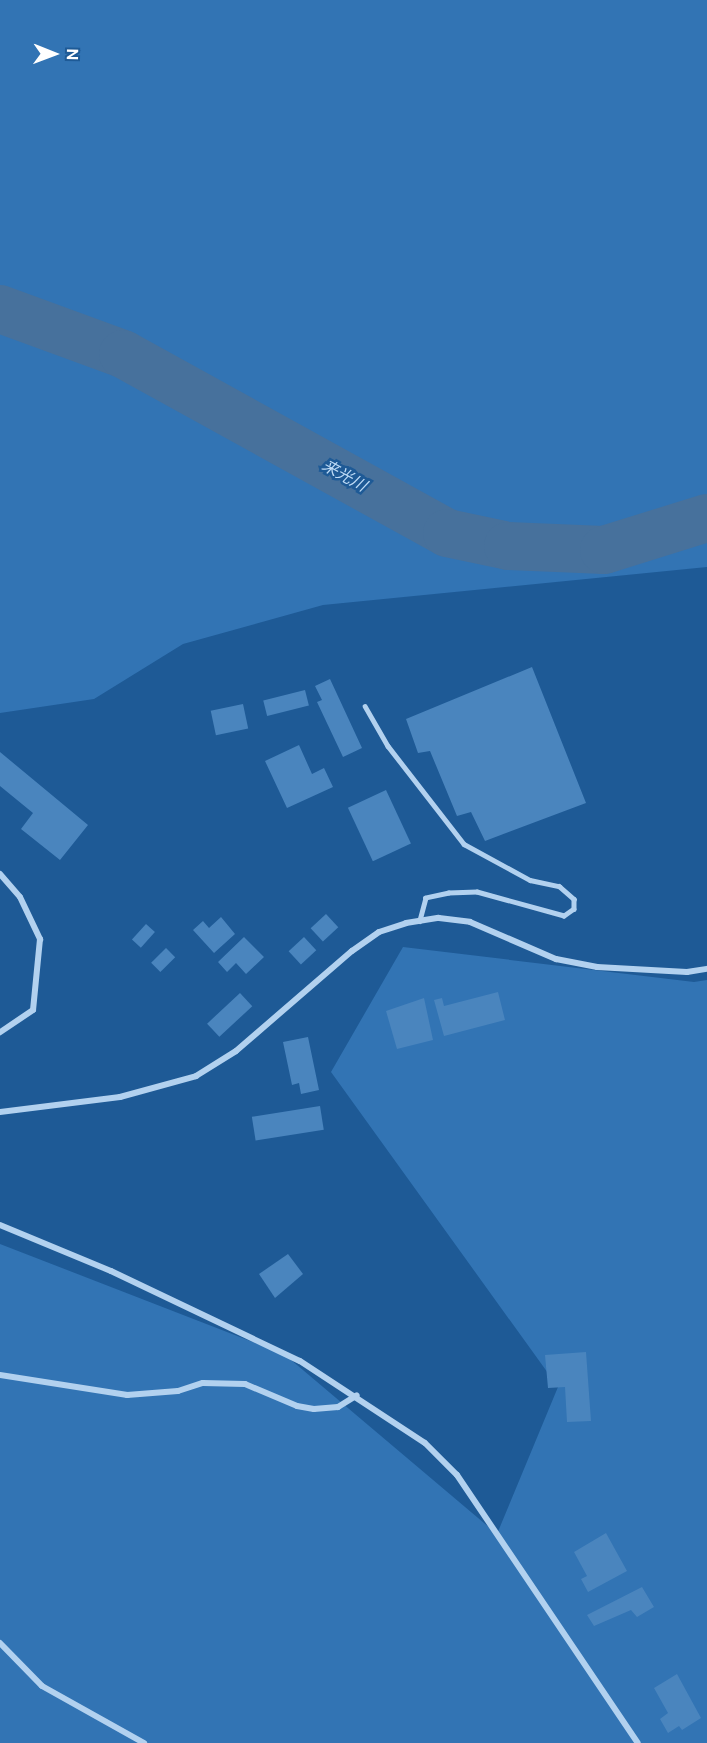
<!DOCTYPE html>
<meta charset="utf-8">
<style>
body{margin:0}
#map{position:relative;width:707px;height:1743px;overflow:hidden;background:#1e5a96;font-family:"DM Sans","Noto Sans JP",sans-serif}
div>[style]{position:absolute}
.green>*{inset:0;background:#3274b4}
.river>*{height:48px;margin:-24px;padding:0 24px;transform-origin:24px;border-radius:24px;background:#47719c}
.building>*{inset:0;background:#4a85be;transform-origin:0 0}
.service>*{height:4.5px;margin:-2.25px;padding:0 2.25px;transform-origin:2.25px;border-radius:2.25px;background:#b2d1ef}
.minor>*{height:6px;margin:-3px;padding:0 3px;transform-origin:3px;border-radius:3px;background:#b2d1ef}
span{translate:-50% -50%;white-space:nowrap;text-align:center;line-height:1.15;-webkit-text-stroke:5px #1e5a96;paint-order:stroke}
.water-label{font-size:16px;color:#bedbf6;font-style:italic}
.north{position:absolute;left:24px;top:24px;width:60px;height:60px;-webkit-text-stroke:4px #1e5a96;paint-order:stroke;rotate:91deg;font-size:16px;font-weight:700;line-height:24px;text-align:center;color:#fff}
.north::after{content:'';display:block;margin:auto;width:21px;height:27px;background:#fff;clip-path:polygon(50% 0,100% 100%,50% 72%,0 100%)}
</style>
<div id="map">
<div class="green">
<i style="clip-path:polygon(0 0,707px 0,707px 567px,323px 605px,183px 644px,94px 699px,0 713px)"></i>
<i style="clip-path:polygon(403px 947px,694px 982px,707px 980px,707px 1743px,0 1743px,0 1244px,284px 1354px,497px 1534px,558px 1387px,331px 1072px)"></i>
</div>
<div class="river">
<i style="left:0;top:309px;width:131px;rotate:20.1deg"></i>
<i style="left:123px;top:354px;width:370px;rotate:28.9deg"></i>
<i style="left:447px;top:533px;width:62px;rotate:12deg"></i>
<i style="left:508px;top:546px;width:96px;rotate:2.4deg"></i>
<i style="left:604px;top:550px;width:108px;rotate:-17.3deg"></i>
</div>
<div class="building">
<i style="clip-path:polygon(532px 667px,586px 803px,485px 841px,471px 812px,457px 816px,430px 751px,418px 753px,406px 719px)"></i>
<i style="clip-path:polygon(330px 679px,362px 748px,343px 757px,317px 702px,322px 700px,315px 686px)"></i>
<i style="left:305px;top:690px;width:16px;height:43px;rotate:76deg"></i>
<i style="left:243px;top:704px;width:25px;height:33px;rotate:78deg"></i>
<i style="clip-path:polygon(299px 745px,312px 774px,324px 768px,333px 787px,287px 808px,265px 761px)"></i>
<i style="clip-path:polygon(0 752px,88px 825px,60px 860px,21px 829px,33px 813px,0 786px)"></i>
<i style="left:386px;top:790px;width:59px;height:42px;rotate:65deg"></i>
<i style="left:326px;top:914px;width:18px;height:21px;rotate:47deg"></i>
<i style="clip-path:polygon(221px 917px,235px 934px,214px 953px,193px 930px,203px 921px,209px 928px)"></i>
<i style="left:146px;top:924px;width:12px;height:21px;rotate:42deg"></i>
<i style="clip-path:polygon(244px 937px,264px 957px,246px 974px,236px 963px,227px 972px,218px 962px)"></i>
<i style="left:304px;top:937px;width:18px;height:21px;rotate:47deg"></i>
<i style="left:166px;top:948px;width:13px;height:21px;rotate:45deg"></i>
<i style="clip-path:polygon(498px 992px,505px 1020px,444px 1036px,434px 1000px,442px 998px,444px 1006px)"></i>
<i style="left:240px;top:993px;width:18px;height:45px;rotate:47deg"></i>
<i style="clip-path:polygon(424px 998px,433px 1040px,397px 1049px,386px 1011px)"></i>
<i style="clip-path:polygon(308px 1037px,319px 1090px,301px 1094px,299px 1083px,292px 1085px,283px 1042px)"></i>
<i style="left:320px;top:1106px;width:24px;height:69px;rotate:81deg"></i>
<i style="clip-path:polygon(288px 1254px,303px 1274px,275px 1298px,259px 1274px)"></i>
<i style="clip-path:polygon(586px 1352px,591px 1421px,567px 1422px,565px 1387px,548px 1388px,545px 1355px)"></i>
<i style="clip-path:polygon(606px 1533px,627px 1571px,588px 1592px,581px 1579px,587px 1576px,574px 1552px)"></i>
<i style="clip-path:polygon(642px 1587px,654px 1607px,637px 1617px,631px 1610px,594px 1626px,587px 1615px)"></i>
<i style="clip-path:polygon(677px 1674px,701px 1718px,682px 1730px,679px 1726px,668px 1733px,660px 1719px,668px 1713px,654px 1688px)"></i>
</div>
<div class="service">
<i style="left:365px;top:706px;width:46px;rotate:60.1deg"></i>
<i style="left:388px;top:746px;width:124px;rotate:52.2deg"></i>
<i style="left:464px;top:844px;width:75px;rotate:28.6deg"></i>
<i style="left:530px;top:880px;width:30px;rotate:12deg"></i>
<i style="left:559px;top:886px;width:20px;rotate:41deg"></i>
<i style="left:574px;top:899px;width:10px;rotate:90deg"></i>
<i style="left:574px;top:909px;width:12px;rotate:145deg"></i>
<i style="left:564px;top:916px;width:90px;rotate:-164.6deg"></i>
<i style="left:477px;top:892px;width:28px;rotate:178deg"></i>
<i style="left:449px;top:893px;width:24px;rotate:168deg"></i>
<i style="left:426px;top:898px;width:24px;rotate:105deg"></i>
</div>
<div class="minor">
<i style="left:0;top:874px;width:30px;rotate:49deg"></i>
<i style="left:20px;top:897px;width:47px;rotate:64.5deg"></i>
<i style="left:40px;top:939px;width:71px;rotate:95.6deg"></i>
<i style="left:33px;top:1010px;width:40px;rotate:146deg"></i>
<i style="left:0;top:1112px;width:121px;rotate:-7.1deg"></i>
<i style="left:120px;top:1097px;width:79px;rotate:-15.4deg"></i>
<i style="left:196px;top:1076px;width:47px;rotate:-32deg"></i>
<i style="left:236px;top:1051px;width:153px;rotate:-40.8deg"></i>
<i style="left:352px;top:951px;width:33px;rotate:-35deg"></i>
<i style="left:379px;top:932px;width:28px;rotate:-18deg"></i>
<i style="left:406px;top:923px;width:33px;rotate:-9deg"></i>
<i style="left:439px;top:918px;width:31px;rotate:7deg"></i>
<i style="left:470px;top:922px;width:94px;rotate:23.3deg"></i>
<i style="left:556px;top:959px;width:42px;rotate:11deg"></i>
<i style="left:597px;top:967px;width:90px;rotate:3.2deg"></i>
<i style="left:687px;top:972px;width:20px;rotate:-9deg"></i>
<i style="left:0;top:1225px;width:120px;rotate:22.5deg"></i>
<i style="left:111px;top:1271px;width:209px;rotate:25.5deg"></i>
<i style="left:300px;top:1361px;width:149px;rotate:33.3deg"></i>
<i style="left:425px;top:1443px;width:45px;rotate:45deg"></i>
<i style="left:457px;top:1475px;width:323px;rotate:56deg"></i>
<i style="left:0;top:1375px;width:129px;rotate:8.9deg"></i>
<i style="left:127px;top:1395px;width:51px;rotate:-4.5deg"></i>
<i style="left:178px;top:1391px;width:26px;rotate:-18deg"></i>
<i style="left:203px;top:1383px;width:42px;rotate:1.4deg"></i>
<i style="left:245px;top:1384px;width:56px;rotate:22.9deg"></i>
<i style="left:297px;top:1406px;width:17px;rotate:10deg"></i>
<i style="left:314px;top:1409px;width:24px;rotate:-5deg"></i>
<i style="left:338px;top:1407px;width:22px;rotate:-32deg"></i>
<i style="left:0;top:1643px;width:60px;rotate:45.7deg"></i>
<i style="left:42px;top:1686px;width:117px;rotate:29.2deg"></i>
</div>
<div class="water-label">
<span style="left:344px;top:476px;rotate:29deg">来光川</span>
</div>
<div class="north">N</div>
</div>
